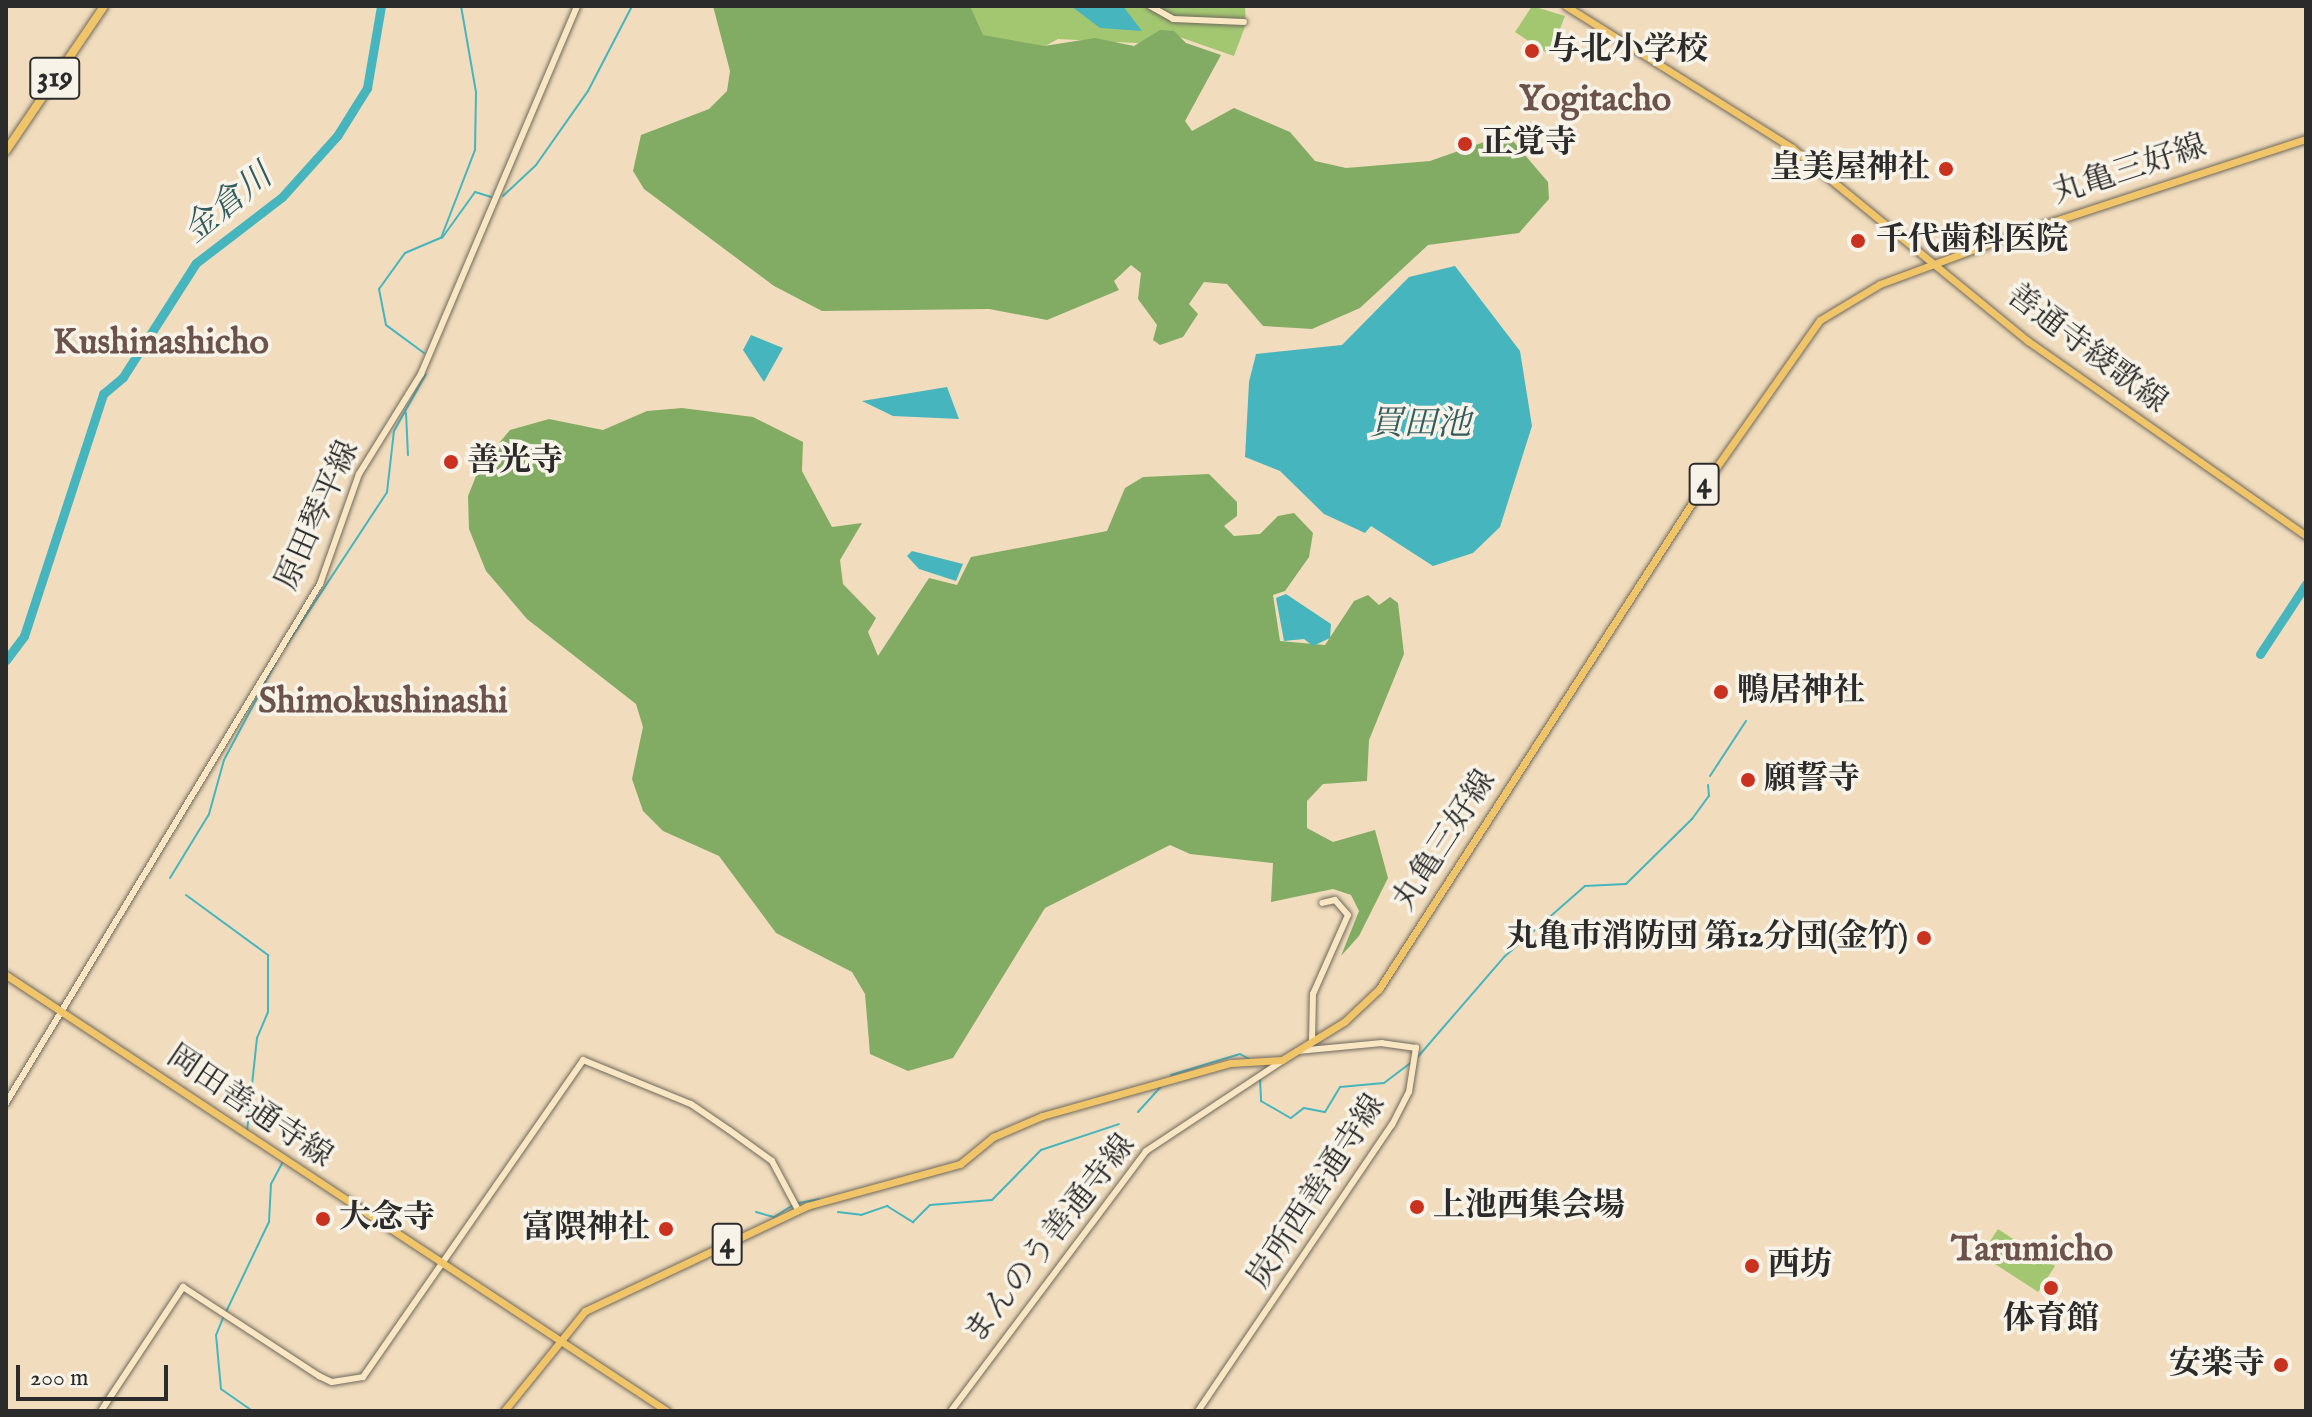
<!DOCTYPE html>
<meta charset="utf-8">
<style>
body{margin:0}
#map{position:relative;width:2312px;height:1417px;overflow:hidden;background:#f1ddbd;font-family:"IM FELL English","Noto Serif JP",serif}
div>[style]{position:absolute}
.green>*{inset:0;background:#a3c771;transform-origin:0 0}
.forest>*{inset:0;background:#82ac63}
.water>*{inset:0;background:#46b5bd}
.stream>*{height:2px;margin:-1px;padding:0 1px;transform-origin:1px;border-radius:1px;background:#46b5bd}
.river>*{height:9px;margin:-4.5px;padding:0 4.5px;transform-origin:4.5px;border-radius:4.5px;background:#46b5bd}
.roads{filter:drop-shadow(0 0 2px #70695e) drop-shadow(0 0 2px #70695e)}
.secondary>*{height:6px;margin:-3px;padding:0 3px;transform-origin:3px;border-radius:3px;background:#f9e7c3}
.primary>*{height:7px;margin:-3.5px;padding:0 3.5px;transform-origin:3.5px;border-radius:3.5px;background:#f0c469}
.highway>*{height:8px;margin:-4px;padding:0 4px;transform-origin:4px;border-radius:4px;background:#f0c469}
.dots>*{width:22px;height:22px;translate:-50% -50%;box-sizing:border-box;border:4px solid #f7f3e8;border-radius:50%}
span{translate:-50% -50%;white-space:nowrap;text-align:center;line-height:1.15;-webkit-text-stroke:7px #f7f3e8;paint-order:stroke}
.shield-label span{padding:2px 6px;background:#f7f3e8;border:2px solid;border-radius:6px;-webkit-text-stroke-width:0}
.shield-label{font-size:30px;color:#2b2b2b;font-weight:700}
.poi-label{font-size:32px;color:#2b2b2b;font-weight:700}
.left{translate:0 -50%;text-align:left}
.right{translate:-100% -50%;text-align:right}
.street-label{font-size:32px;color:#2b2b2b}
.water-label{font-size:34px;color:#345b5e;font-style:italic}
.quarter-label{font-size:36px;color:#6b524b;font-weight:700}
.frame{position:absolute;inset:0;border:8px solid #2b2b2b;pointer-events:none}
.scale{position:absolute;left:16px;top:1365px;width:152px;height:36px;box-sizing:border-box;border:4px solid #2b2b2b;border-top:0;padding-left:10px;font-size:24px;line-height:28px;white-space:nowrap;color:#2b2b2b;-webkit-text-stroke:6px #f7f3e8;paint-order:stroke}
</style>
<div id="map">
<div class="green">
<i style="clip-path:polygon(964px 6px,1245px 6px,1246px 24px,1234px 56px,1165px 32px,1154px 44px,1058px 39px,1038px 50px,980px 38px)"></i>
<i style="clip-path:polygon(1532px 6px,1565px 16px,1550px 55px,1515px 32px)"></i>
<i style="left:1998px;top:1229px;width:68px;height:31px;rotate:33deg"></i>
</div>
<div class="forest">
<i style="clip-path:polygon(713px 6px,970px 6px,983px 35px,1044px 46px,1095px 38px,1134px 46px,1160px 30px,1174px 31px,1186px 43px,1221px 55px,1185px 121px,1192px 131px,1234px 108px,1290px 132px,1315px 161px,1346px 168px,1430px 161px,1507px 134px,1548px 182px,1549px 199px,1519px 233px,1428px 245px,1360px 308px,1312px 329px,1263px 326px,1227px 284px,1204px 282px,1189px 304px,1198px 314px,1183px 337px,1160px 345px,1153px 340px,1157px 325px,1138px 299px,1141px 273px,1131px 265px,1114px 281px,1119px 290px,1047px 320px,989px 309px,822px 311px,774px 286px,644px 189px,633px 171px,641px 135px,709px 109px,727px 91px,730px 71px)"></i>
<i style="clip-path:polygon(682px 408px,753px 417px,803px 442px,802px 471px,832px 527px,862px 523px,840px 560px,843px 584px,876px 618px,868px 632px,878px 656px,929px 578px,957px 585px,971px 557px,1107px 531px,1125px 488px,1143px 477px,1209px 474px,1237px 502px,1237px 516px,1224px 526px,1234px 536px,1260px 534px,1278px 516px,1294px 513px,1313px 533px,1309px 557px,1285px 591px,1273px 595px,1280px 641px,1325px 645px,1354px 601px,1368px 595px,1379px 605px,1390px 597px,1398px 603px,1404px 654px,1369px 740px,1367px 781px,1323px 784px,1307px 801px,1307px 828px,1333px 842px,1375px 830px,1388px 878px,1359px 936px,1341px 956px,1359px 911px,1351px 895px,1333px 889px,1271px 902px,1273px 863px,1190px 854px,1170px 845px,1045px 908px,953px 1058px,908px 1071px,870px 1054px,865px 994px,852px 972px,776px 933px,719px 856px,663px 831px,643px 811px,632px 779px,643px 727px,636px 704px,527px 619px,486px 571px,469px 529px,468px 496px,480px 466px,510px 430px,549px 419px,603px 430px,647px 411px)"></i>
</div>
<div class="water">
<i style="clip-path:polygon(1071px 6px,1123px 6px,1142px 31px,1100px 28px)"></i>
<i style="clip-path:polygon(1455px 266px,1520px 351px,1532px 426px,1500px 527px,1473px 553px,1433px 566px,1371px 526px,1365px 533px,1324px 514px,1280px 471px,1245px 457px,1249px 382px,1256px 354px,1342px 345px,1409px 277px)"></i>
<i style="clip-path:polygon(751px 335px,783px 348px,764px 382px,743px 350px)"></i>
<i style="clip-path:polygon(947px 387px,959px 419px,893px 416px,862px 401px)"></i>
<i style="clip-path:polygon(912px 551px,963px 564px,956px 581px,919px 569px,907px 556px)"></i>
<i style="clip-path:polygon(1286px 594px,1331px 624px,1330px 638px,1313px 646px,1304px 639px,1284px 641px,1276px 598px)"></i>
</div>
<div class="stream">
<i style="left:503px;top:196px;width:45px;rotate:-43.2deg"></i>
<i style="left:536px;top:165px;width:90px;rotate:-54.9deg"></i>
<i style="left:588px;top:91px;width:96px;rotate:-62.6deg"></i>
<i style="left:442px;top:238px;width:57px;rotate:-54.3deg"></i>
<i style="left:475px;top:192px;width:17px;rotate:17deg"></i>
<i style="left:424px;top:353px;width:47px;rotate:-143.6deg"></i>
<i style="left:386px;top:325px;width:37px;rotate:-101deg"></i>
<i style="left:379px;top:289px;width:44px;rotate:-54.2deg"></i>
<i style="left:405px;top:253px;width:39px;rotate:-23deg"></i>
<i style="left:441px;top:238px;width:94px;rotate:-68.9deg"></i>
<i style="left:475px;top:150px;width:58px;rotate:-89deg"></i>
<i style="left:476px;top:92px;width:87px;rotate:-99.9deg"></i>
<i style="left:406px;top:413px;width:42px;rotate:87.3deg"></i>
<i style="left:286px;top:646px;width:184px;rotate:-56.7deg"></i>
<i style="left:387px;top:492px;width:61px;rotate:-83.5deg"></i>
<i style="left:394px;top:431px;width:65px;rotate:-60.7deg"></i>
<i style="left:1710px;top:776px;width:66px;rotate:-56.8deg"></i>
<i style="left:170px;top:878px;width:75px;rotate:-58.6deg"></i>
<i style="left:209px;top:814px;width:56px;rotate:-74.5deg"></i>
<i style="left:224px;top:760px;width:111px;rotate:-62deg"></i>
<i style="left:186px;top:895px;width:102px;rotate:36.2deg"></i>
<i style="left:268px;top:955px;width:57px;rotate:90deg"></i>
<i style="left:268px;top:1012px;width:28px;rotate:113deg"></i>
<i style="left:257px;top:1038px;width:94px;rotate:96.1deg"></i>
<i style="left:1416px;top:1059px;width:135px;rotate:-49.2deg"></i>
<i style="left:1504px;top:957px;width:108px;rotate:-41.2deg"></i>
<i style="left:1585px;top:886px;width:41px;rotate:-2.8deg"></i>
<i style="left:1626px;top:884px;width:93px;rotate:-44.6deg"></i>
<i style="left:1692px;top:819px;width:29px;rotate:-54deg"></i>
<i style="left:1709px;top:796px;width:11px;rotate:-95deg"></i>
<i style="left:1171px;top:1075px;width:72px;rotate:-16.9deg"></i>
<i style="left:1240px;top:1054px;width:10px;rotate:29deg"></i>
<i style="left:1260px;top:1079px;width:22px;rotate:87deg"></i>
<i style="left:1261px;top:1101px;width:34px;rotate:30deg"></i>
<i style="left:1291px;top:1118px;width:16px;rotate:-38deg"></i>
<i style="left:1304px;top:1108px;width:21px;rotate:11deg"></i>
<i style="left:1325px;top:1112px;width:29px;rotate:-59deg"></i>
<i style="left:1340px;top:1087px;width:44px;rotate:-5.2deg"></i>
<i style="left:1384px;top:1083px;width:34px;rotate:-37deg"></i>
<i style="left:1138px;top:1112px;width:39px;rotate:-48deg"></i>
<i style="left:799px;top:1203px;width:20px;rotate:-11deg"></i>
<i style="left:756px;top:1212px;width:19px;rotate:16deg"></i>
<i style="left:774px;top:1217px;width:22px;rotate:-32deg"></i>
<i style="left:838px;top:1212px;width:23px;rotate:7deg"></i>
<i style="left:861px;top:1215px;width:28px;rotate:-19deg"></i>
<i style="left:887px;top:1206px;width:31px;rotate:32deg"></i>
<i style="left:913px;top:1222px;width:24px;rotate:-45deg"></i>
<i style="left:930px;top:1205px;width:62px;rotate:-4.6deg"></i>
<i style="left:992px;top:1200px;width:70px;rotate:-45.6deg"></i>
<i style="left:1041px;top:1150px;width:82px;rotate:-18.4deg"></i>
<i style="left:226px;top:1312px;width:100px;rotate:-64.5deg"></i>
<i style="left:269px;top:1222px;width:38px;rotate:-87deg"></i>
<i style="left:271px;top:1184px;width:27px;rotate:-62deg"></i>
<i style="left:223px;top:1318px;width:18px;rotate:112deg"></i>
<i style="left:216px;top:1335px;width:54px;rotate:84.7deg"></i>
<i style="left:221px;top:1389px;width:38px;rotate:35deg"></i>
</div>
<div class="river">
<i style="left:2260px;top:654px;width:84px;rotate:-56.7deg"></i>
<i style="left:6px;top:660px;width:30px;rotate:-53deg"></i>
<i style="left:24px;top:636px;width:255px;rotate:-71.9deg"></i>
<i style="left:103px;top:394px;width:26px;rotate:-40deg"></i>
<i style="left:123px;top:377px;width:135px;rotate:-57.4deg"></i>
<i style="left:196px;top:263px;width:108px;rotate:-37.5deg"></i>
<i style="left:282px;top:197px;width:82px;rotate:-48deg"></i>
<i style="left:337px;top:136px;width:57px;rotate:-58deg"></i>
<i style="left:367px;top:88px;width:83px;rotate:-80.3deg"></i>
</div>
<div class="roads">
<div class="secondary">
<i style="left:1150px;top:6px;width:26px;rotate:29deg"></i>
<i style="left:1173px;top:19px;width:71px;rotate:2.4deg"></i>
<i style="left:1312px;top:1041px;width:47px;rotate:-88.8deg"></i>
<i style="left:1313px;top:994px;width:86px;rotate:-66.1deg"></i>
<i style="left:1348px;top:915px;width:20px;rotate:-131deg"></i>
<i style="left:1335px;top:900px;width:13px;rotate:167deg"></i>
<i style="left:6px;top:1103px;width:607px;rotate:-58.83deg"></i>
<i style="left:320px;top:584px;width:117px;rotate:-70.5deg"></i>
<i style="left:359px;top:474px;width:118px;rotate:-58.2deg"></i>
<i style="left:421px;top:374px;width:400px;rotate:-67deg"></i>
<i style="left:101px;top:1411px;width:149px;rotate:-56.5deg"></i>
<i style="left:183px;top:1287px;width:163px;rotate:33.2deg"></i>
<i style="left:319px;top:1376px;width:14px;rotate:25deg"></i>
<i style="left:332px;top:1382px;width:31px;rotate:-9deg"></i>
<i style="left:363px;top:1377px;width:386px;rotate:-55.2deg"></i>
<i style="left:583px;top:1060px;width:117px;rotate:22.2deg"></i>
<i style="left:691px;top:1104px;width:46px;rotate:34.4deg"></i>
<i style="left:729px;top:1130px;width:53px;rotate:35.8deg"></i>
<i style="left:772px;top:1161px;width:55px;rotate:62deg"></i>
<i style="left:951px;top:1411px;width:325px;rotate:-53.1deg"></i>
<i style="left:1146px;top:1151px;width:163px;rotate:-33.5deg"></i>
<i style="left:1198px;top:1411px;width:346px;rotate:-55.9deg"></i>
<i style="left:1392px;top:1125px;width:37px;rotate:-63deg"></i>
<i style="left:1409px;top:1092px;width:45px;rotate:-81deg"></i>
<i style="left:1416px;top:1048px;width:34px;rotate:-172deg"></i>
<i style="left:1382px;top:1043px;width:85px;rotate:174.6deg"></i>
</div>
<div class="primary">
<i style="left:1566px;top:6px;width:267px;rotate:32.1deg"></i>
<i style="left:1792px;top:148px;width:305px;rotate:39.3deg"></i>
<i style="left:2028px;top:341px;width:340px;rotate:35deg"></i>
<i style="left:6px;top:975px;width:792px;rotate:33.41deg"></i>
<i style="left:504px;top:1411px;width:129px;rotate:-51deg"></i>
<i style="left:585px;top:1311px;width:246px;rotate:-25.3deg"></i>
<i style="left:807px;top:1206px;width:159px;rotate:-15.4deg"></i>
<i style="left:960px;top:1164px;width:43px;rotate:-39.3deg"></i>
<i style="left:993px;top:1137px;width:53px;rotate:-23.2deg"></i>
<i style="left:1042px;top:1116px;width:196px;rotate:-15.7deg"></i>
<i style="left:1231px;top:1063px;width:51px;rotate:-3.4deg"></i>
<i style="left:1282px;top:1060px;width:73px;rotate:-31.5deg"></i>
<i style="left:1344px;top:1022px;width:48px;rotate:-43.3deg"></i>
<i style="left:1379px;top:989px;width:591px;rotate:-57.22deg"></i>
<i style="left:1699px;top:492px;width:210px;rotate:-54.9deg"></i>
<i style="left:1820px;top:320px;width:70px;rotate:-31deg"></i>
<i style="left:1880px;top:284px;width:147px;rotate:-20.3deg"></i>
<i style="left:2018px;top:233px;width:303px;rotate:-18.1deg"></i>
</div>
<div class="highway">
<i style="left:6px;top:151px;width:175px;rotate:-55.9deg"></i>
</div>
</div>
<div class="dots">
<i style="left:1532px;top:51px;background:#c8321e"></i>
<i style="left:1465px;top:144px;background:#c8321e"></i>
<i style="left:1946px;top:169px;background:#c8321e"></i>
<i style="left:1858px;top:241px;background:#c8321e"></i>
<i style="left:451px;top:462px;background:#c8321e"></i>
<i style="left:1721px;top:692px;background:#c8321e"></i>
<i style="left:1748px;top:780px;background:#c8321e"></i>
<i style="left:1924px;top:938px;background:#c8321e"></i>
<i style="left:1417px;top:1207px;background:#c8321e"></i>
<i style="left:323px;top:1219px;background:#c8321e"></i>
<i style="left:666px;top:1229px;background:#c8321e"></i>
<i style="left:1752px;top:1266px;background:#c8321e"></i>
<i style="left:2051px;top:1288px;background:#c8321e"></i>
<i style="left:2281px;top:1365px;background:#c8321e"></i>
</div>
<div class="shield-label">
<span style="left:55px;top:78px">319</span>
<span style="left:1704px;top:484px">4</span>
<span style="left:727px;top:1244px">4</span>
</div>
<div class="poi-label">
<span class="left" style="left:1548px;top:51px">与北小学校</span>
<span class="left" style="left:1481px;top:144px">正覚寺</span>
<span class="right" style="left:1930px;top:169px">皇美屋神社</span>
<span class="left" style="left:1876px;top:241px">千代歯科医院</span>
<span class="left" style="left:467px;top:462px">善光寺</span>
<span class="left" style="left:1737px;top:692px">鴨居神社</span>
<span class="left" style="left:1764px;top:780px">願誓寺</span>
<span class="right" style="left:1908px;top:938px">丸亀市消防団 第12分団(金竹)</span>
<span class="left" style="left:1433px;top:1207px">上池西集会場</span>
<span class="left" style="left:339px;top:1219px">大念寺</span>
<span class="right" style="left:650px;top:1229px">富隈神社</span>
<span class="left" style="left:1768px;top:1266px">西坊</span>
<span style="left:2051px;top:1320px">体育館</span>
<span class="right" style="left:2265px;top:1365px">安楽寺</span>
</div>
<div class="street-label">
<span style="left:2130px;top:171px;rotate:-18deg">丸亀三好線</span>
<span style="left:2086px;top:350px;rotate:37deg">善通寺綾歌線</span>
<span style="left:319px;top:516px;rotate:-66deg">原田琴平線</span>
<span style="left:1446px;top:841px;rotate:-57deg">丸亀三好線</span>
<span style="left:249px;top:1108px;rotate:34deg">岡田善通寺線</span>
<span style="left:1318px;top:1192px;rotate:-57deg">炭所西善通寺線</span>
<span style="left:1051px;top:1240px;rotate:-52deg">まんのう善通寺線</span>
</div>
<div class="water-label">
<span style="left:228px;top:204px;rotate:-39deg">金倉川</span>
<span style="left:1420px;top:425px">買田池</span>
</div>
<div class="quarter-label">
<span style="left:1595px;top:101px">Yogitacho</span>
<span style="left:161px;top:344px">Kushinashicho</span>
<span style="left:383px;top:703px">Shimokushinashi</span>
<span style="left:2032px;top:1251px">Tarumicho</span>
</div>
<div class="frame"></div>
<div class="scale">200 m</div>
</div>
